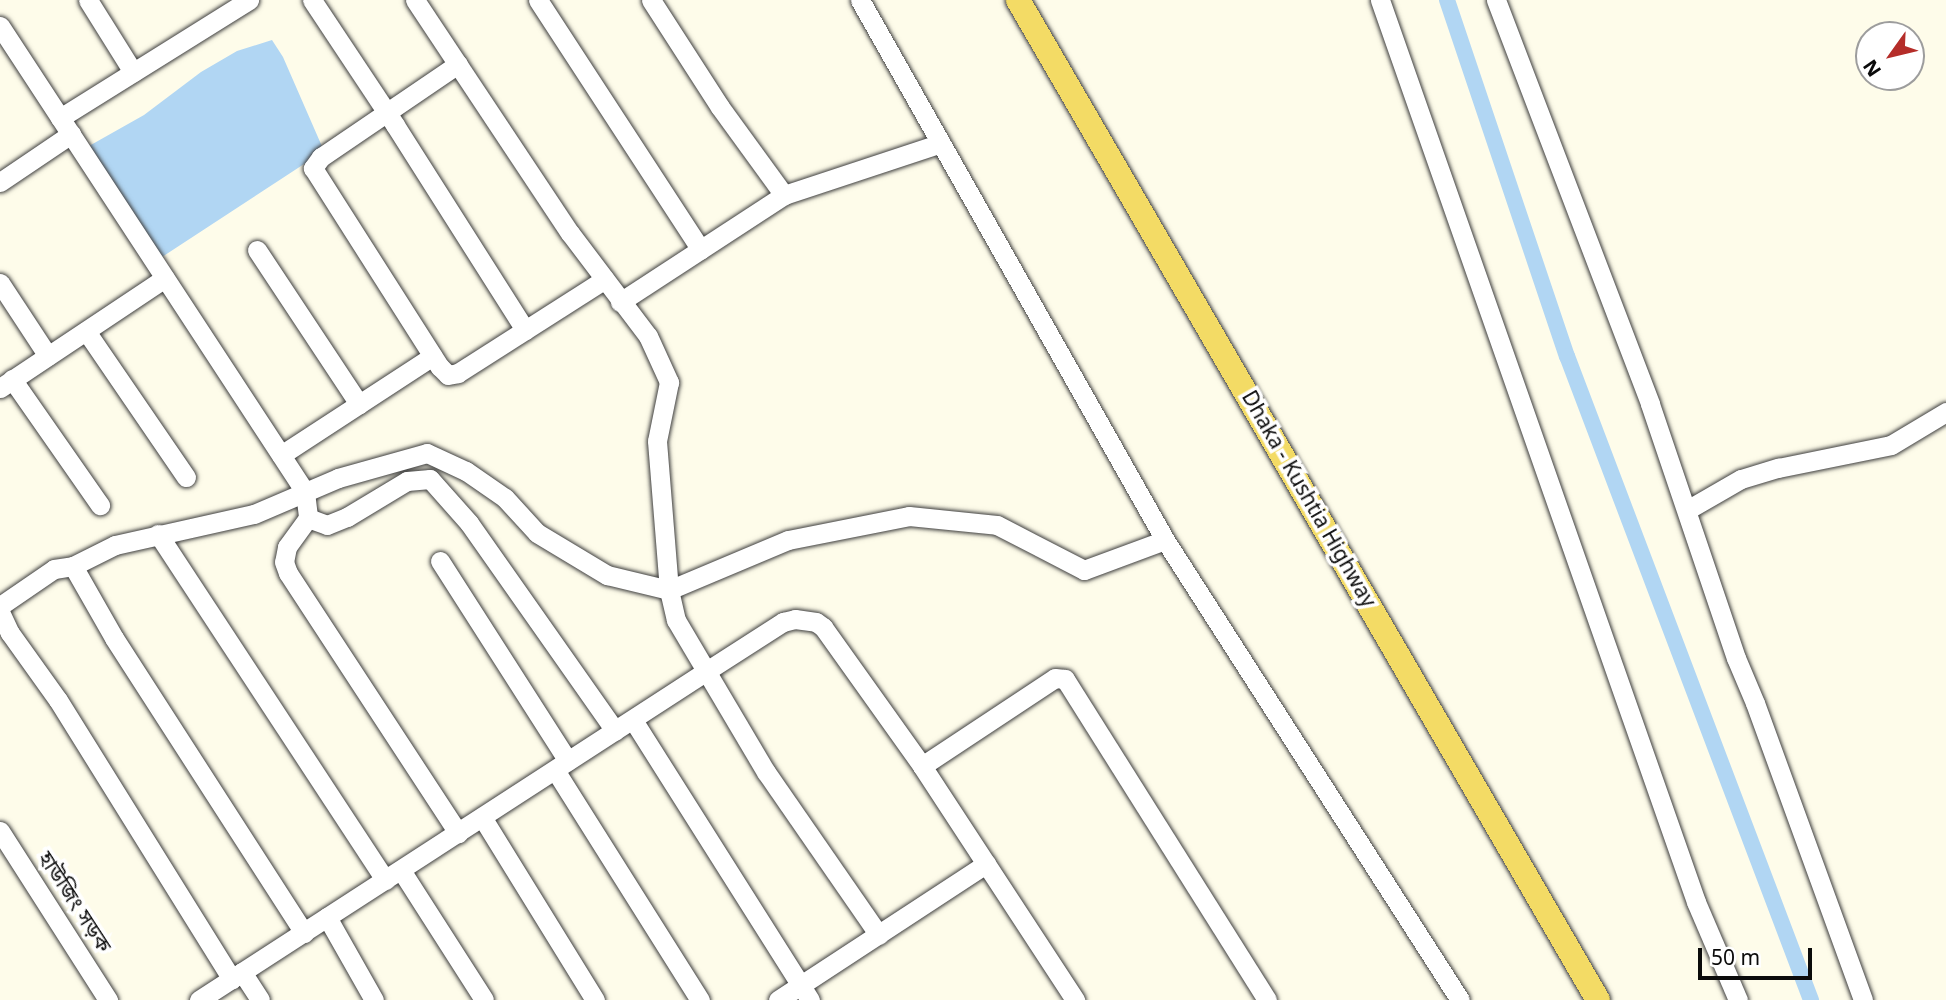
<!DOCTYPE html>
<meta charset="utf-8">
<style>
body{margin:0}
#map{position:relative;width:1946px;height:1000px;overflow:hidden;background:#fefcea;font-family:Georgia,"Noto Sans Bengali",serif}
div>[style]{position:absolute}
.water>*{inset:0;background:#b1d6f3}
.canal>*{height:16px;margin:-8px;padding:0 8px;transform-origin:8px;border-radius:8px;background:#b1d6f3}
.roads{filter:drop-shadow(0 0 2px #3e3e3e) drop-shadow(0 0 2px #3e3e3e)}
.minor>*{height:19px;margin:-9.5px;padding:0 9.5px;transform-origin:9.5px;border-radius:9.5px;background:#fff}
.major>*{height:24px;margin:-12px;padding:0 12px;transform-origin:12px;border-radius:12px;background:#f3db65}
span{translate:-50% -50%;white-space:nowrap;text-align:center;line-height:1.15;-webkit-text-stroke:7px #fff;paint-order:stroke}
.street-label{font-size:21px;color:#0b0b0b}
.north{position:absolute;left:1855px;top:21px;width:70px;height:70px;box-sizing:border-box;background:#fff;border:2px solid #9d9d9d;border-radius:50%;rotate:236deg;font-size:19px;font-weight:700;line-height:28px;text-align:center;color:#0b0b0b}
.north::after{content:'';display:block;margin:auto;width:24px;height:32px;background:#b52d29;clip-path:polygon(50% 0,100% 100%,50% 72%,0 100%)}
.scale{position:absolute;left:1698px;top:948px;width:114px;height:32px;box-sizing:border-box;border:4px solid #0b0b0b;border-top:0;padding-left:9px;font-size:21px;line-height:24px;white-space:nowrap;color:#0b0b0b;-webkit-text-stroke:5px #fff;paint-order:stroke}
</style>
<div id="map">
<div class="water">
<i style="clip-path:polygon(272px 40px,283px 57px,324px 151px,162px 257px,89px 146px,144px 115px,201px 72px,237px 51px)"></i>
</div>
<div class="canal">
<i style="left:1447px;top:0;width:376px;rotate:71.4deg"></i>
<i style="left:1567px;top:356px;width:689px;rotate:69.25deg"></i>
</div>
<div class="roads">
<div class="minor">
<i style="left:88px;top:0;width:85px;rotate:58deg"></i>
<i style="left:312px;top:0;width:150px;rotate:56.4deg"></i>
<i style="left:395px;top:125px;width:243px;rotate:57.6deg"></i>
<i style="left:415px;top:0;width:280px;rotate:56.4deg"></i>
<i style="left:570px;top:233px;width:129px;rotate:52.9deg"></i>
<i style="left:648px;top:336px;width:51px;rotate:65.5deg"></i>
<i style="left:669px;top:382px;width:60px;rotate:101.5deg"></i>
<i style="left:657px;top:441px;width:149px;rotate:85.4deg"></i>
<i style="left:669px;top:590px;width:31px;rotate:77deg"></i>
<i style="left:676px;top:620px;width:177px;rotate:59.4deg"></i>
<i style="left:766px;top:772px;width:198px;rotate:55.3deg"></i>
<i style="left:538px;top:0;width:298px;rotate:56.9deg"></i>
<i style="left:651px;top:0;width:127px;rotate:57.2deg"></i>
<i style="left:720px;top:107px;width:109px;rotate:54deg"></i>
<i style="left:860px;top:0;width:620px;rotate:60.54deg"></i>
<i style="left:1165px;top:540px;width:546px;rotate:57.33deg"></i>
<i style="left:1380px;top:0;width:956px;rotate:70.69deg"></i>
<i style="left:1696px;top:902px;width:107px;rotate:66.8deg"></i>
<i style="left:1496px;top:0;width:432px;rotate:69.1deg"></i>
<i style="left:1650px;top:404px;width:268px;rotate:71.3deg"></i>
<i style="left:1736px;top:658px;width:49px;rotate:67.1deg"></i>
<i style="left:1755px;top:703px;width:316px;rotate:70deg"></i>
<i style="left:0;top:26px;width:557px;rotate:56.79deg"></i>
<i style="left:305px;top:492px;width:26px;rotate:83deg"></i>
<i style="left:308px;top:518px;width:36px;rotate:126deg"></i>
<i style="left:287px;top:547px;width:15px;rotate:101deg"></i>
<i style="left:284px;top:562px;width:12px;rotate:70deg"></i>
<i style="left:288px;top:573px;width:311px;rotate:56.8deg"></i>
<i style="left:458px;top:64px;width:166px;rotate:145.8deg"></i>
<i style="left:321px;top:157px;width:14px;rotate:126deg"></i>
<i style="left:313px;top:168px;width:236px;rotate:57.5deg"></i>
<i style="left:440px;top:367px;width:11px;rotate:45deg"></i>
<i style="left:448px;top:375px;width:10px;rotate:-11deg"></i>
<i style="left:458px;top:373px;width:174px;rotate:-32.6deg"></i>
<i style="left:60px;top:118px;width:223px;rotate:-32deg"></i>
<i style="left:0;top:182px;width:86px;rotate:-34.1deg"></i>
<i style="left:257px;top:250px;width:185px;rotate:56.5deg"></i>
<i style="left:0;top:283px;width:87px;rotate:56.7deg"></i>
<i style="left:620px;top:302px;width:196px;rotate:-33.1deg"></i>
<i style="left:784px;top:195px;width:165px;rotate:-18.3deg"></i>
<i style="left:86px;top:331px;width:177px;rotate:55.6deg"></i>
<i style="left:12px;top:379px;width:154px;rotate:55.1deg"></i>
<i style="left:0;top:388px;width:198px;rotate:-33.7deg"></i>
<i style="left:281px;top:455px;width:181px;rotate:-33.1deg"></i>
<i style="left:1687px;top:510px;width:62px;rotate:-29.9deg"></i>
<i style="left:1741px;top:479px;width:39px;rotate:-17deg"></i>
<i style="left:1778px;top:468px;width:115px;rotate:-11.5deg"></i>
<i style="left:1891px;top:445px;width:64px;rotate:-31deg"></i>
<i style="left:308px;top:518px;width:20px;rotate:20deg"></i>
<i style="left:327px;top:525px;width:22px;rotate:-22deg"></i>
<i style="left:347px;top:517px;width:70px;rotate:-31deg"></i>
<i style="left:407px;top:481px;width:23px;rotate:-5deg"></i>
<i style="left:430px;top:479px;width:59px;rotate:48.4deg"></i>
<i style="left:469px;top:523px;width:254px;rotate:54.9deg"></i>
<i style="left:158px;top:534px;width:414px;rotate:56.7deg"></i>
<i style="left:440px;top:561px;width:237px;rotate:57.4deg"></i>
<i style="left:73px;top:566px;width:83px;rotate:60.3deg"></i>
<i style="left:114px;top:638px;width:351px;rotate:57.2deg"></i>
<i style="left:0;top:606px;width:65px;rotate:-34.4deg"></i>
<i style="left:54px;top:569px;width:19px;rotate:-9deg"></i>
<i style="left:73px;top:566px;width:47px;rotate:-26.6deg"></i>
<i style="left:115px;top:545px;width:142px;rotate:-12.6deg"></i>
<i style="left:254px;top:514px;width:91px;rotate:-23.2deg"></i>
<i style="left:338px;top:478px;width:92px;rotate:-15.7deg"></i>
<i style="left:427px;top:453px;width:43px;rotate:24.8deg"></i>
<i style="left:466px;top:471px;width:47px;rotate:34.7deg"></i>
<i style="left:505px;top:498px;width:47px;rotate:47.6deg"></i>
<i style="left:537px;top:533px;width:82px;rotate:31deg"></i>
<i style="left:607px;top:575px;width:64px;rotate:13.6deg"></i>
<i style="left:669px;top:590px;width:129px;rotate:-22.8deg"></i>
<i style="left:788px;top:540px;width:123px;rotate:-11.2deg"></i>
<i style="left:909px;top:516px;width:88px;rotate:5.8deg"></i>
<i style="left:997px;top:525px;width:98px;rotate:27.3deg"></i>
<i style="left:1084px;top:570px;width:86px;rotate:-20.3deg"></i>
<i style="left:0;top:612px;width:23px;rotate:65deg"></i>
<i style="left:10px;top:633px;width:82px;rotate:54.4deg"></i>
<i style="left:58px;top:700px;width:329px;rotate:58.1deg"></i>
<i style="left:633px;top:720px;width:331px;rotate:57.7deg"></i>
<i style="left:922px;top:766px;width:159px;rotate:-33.5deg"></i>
<i style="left:1055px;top:678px;width:10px;rotate:6deg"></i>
<i style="left:1065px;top:679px;width:379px;rotate:57.8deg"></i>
<i style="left:555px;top:770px;width:272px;rotate:57.8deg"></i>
<i style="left:482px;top:817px;width:215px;rotate:58.3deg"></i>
<i style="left:0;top:831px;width:201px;rotate:57.4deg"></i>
<i style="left:401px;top:870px;width:154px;rotate:57.4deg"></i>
<i style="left:327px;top:917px;width:95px;rotate:60.5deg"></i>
<i style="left:242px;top:972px;width:33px;rotate:57deg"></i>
<i style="left:199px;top:1000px;width:603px;rotate:-32.95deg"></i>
<i style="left:705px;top:672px;width:93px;rotate:-32.7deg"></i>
<i style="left:783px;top:622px;width:12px;rotate:-14deg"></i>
<i style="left:795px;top:619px;width:21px;rotate:8deg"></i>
<i style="left:816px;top:622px;width:9px;rotate:36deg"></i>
<i style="left:823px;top:627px;width:171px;rotate:54.5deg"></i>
<i style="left:922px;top:766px;width:280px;rotate:56.8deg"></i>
<i style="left:778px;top:1000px;width:249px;rotate:-33.2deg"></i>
</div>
<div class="major">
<i style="left:1018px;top:0;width:1156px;rotate:59.89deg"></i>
</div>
</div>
<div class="street-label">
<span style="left:1307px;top:500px;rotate:60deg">Dhaka - Kushtia Highway</span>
<span style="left:73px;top:903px;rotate:57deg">হাউজিং সড়ক</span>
</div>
<div class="north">N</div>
<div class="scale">50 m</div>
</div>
